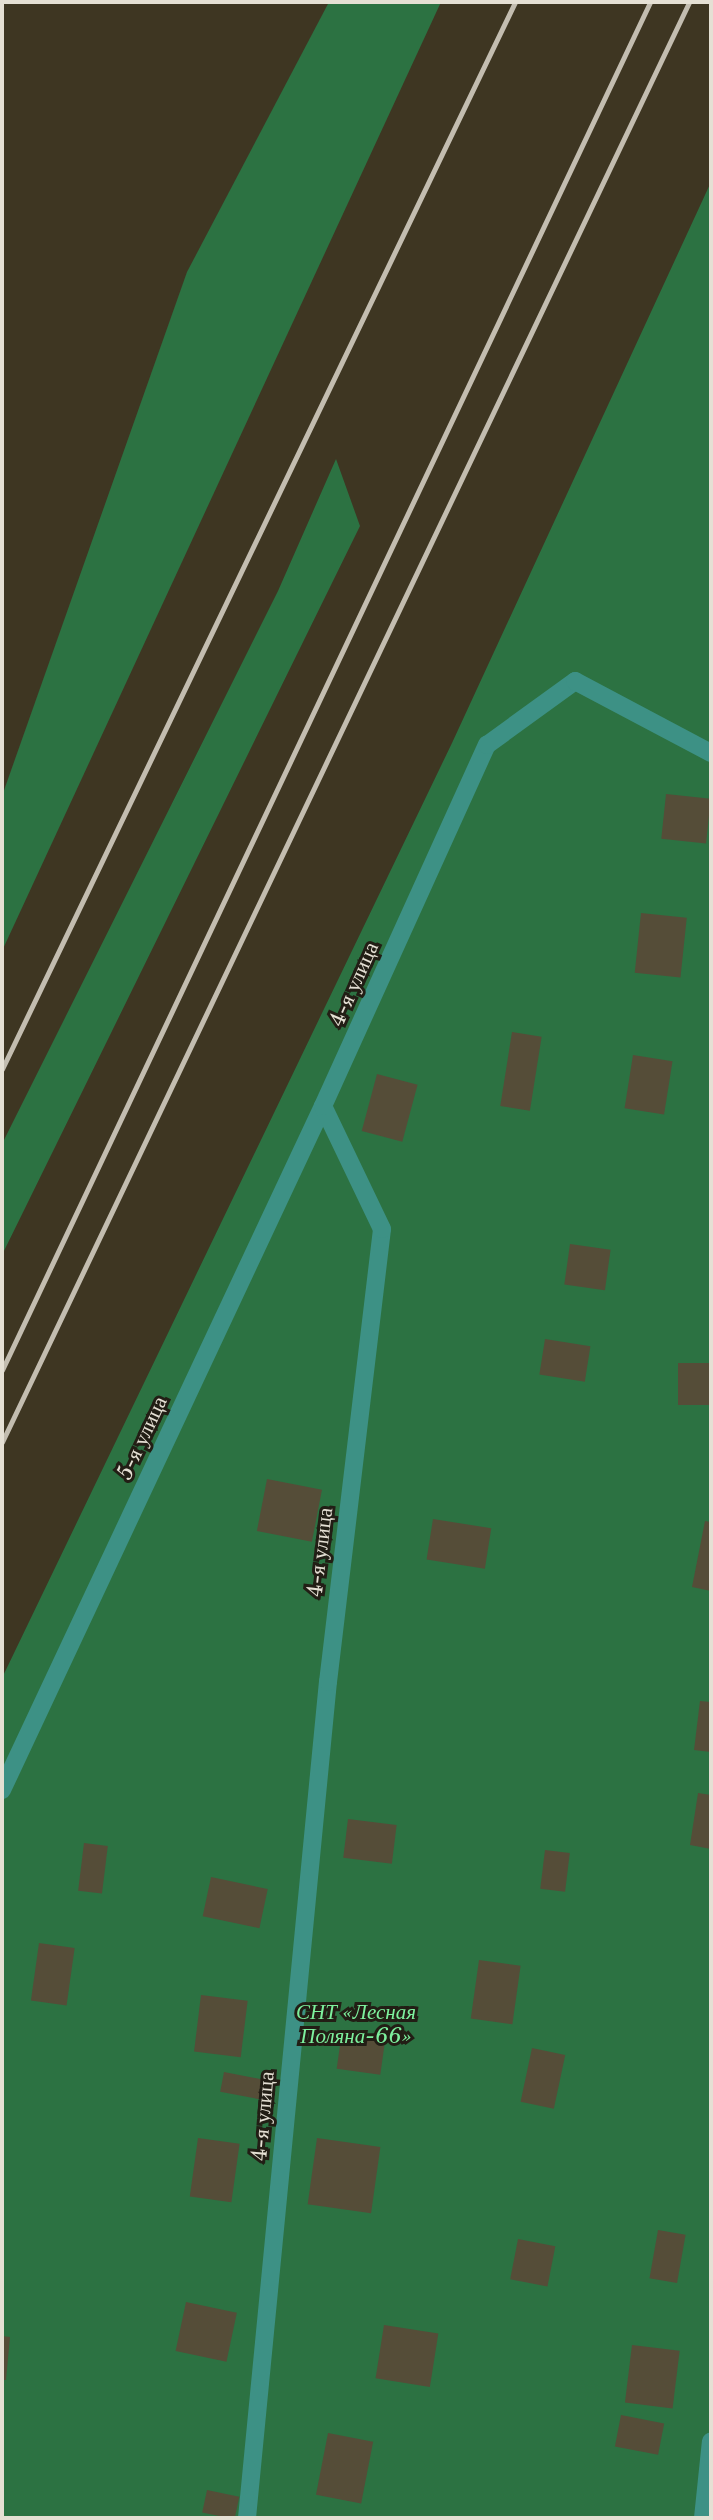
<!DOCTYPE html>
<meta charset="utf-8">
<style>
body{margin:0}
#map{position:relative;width:713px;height:2520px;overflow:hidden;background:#3e3622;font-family:"Libre Baskerville",serif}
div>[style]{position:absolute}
.green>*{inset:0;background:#2c7242}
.building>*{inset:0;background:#554d38;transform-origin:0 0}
.minor>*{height:18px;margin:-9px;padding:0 9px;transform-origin:9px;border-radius:9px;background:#3d9185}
.rail>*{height:5px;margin:-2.5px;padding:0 2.5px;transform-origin:2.5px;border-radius:2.5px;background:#c3bdb0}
span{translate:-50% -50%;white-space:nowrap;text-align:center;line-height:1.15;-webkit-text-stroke:6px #221e15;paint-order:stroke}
.street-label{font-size:21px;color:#e5e0d4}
.park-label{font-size:21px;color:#7df09d;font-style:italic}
.frame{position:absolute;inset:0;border:4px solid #e5e0d4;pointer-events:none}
</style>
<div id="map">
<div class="green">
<i style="clip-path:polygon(329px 2px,441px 2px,2px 951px,2px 796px,187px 272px)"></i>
<i style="clip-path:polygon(711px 182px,711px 2518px,2px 2518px,2px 1678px,452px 743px)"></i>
<i style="clip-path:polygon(336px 459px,360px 526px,2px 1255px,2px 1144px,278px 591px)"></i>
</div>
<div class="building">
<i style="left:666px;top:794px;width:45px;height:45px;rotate:6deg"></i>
<i style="left:641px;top:913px;width:46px;height:60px;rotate:6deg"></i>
<i style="left:512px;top:1032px;width:30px;height:75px;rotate:9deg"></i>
<i style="left:633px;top:1055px;width:40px;height:54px;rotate:9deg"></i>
<i style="left:377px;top:1074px;width:42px;height:59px;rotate:15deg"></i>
<i style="left:570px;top:1244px;width:41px;height:41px;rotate:8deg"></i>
<i style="left:545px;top:1339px;width:46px;height:36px;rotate:9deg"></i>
<i style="left:711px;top:1363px;width:42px;height:33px;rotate:90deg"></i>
<i style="left:267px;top:1479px;width:56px;height:53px;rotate:11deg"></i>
<i style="left:433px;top:1519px;width:59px;height:41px;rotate:9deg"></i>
<i style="clip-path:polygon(705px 1521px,711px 1522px,711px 1591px,692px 1587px)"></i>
<i style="clip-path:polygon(700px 1701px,711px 1702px,711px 1752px,694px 1750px)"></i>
<i style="clip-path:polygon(698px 1793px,711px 1795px,711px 1849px,690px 1845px)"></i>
<i style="left:348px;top:1819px;width:49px;height:39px;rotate:7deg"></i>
<i style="left:84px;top:1843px;width:24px;height:48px;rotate:7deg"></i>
<i style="left:545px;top:1850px;width:25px;height:39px;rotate:7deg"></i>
<i style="left:211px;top:1877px;width:58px;height:40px;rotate:12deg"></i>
<i style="left:39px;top:1943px;width:36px;height:58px;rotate:8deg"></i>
<i style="left:479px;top:1960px;width:42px;height:59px;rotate:8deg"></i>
<i style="left:201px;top:1995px;width:47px;height:57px;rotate:7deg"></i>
<i style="left:342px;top:2031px;width:44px;height:38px;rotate:8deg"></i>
<i style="left:532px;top:2048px;width:34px;height:55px;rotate:12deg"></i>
<i style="left:224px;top:2072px;width:41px;height:20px;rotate:11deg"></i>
<i style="left:198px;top:2138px;width:42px;height:59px;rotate:8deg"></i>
<i style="left:317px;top:2138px;width:64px;height:67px;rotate:8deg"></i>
<i style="left:658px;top:2230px;width:28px;height:49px;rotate:10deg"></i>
<i style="left:518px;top:2239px;width:38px;height:41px;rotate:11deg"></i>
<i style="left:186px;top:2302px;width:52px;height:50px;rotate:12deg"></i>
<i style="left:384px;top:2325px;width:55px;height:54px;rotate:9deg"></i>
<i style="clip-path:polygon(2px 2336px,10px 2337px,6px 2380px,2px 2380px)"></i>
<i style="left:632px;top:2345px;width:48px;height:58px;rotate:7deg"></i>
<i style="left:621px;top:2415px;width:44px;height:32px;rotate:11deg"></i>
<i style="left:328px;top:2433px;width:46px;height:63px;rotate:11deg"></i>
<i style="left:207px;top:2490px;width:33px;height:23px;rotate:12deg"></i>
</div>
<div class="minor">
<i style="left:2px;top:1790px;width:756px;rotate:-64.86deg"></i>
<i style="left:247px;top:2518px;width:840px;rotate:-84.47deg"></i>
<i style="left:328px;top:1682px;width:456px;rotate:-83.2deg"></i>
<i style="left:382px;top:1229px;width:136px;rotate:-115.6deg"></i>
<i style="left:323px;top:1106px;width:397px;rotate:-65.6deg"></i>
<i style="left:487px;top:745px;width:109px;rotate:-36deg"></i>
<i style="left:575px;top:681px;width:154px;rotate:27.9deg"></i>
<i style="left:703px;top:2518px;width:77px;rotate:-84.1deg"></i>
</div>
<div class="rail">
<i style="left:2px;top:1069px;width:1184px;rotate:-64.32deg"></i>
<i style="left:2px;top:1370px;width:1514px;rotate:-64.65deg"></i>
<i style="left:2px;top:1442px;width:1595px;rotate:-64.49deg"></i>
</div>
<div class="street-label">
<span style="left:354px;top:984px;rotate:-66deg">4-я улица</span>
<span style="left:142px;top:1438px;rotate:-65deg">5-я улица</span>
<span style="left:320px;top:1552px;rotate:-83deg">4-я улица</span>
<span style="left:263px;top:2116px;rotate:-85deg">4-я улица</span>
</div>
<div class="park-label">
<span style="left:356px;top:2024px">СНТ «Лесная<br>Поляна-66»</span>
</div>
<div class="frame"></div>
</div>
